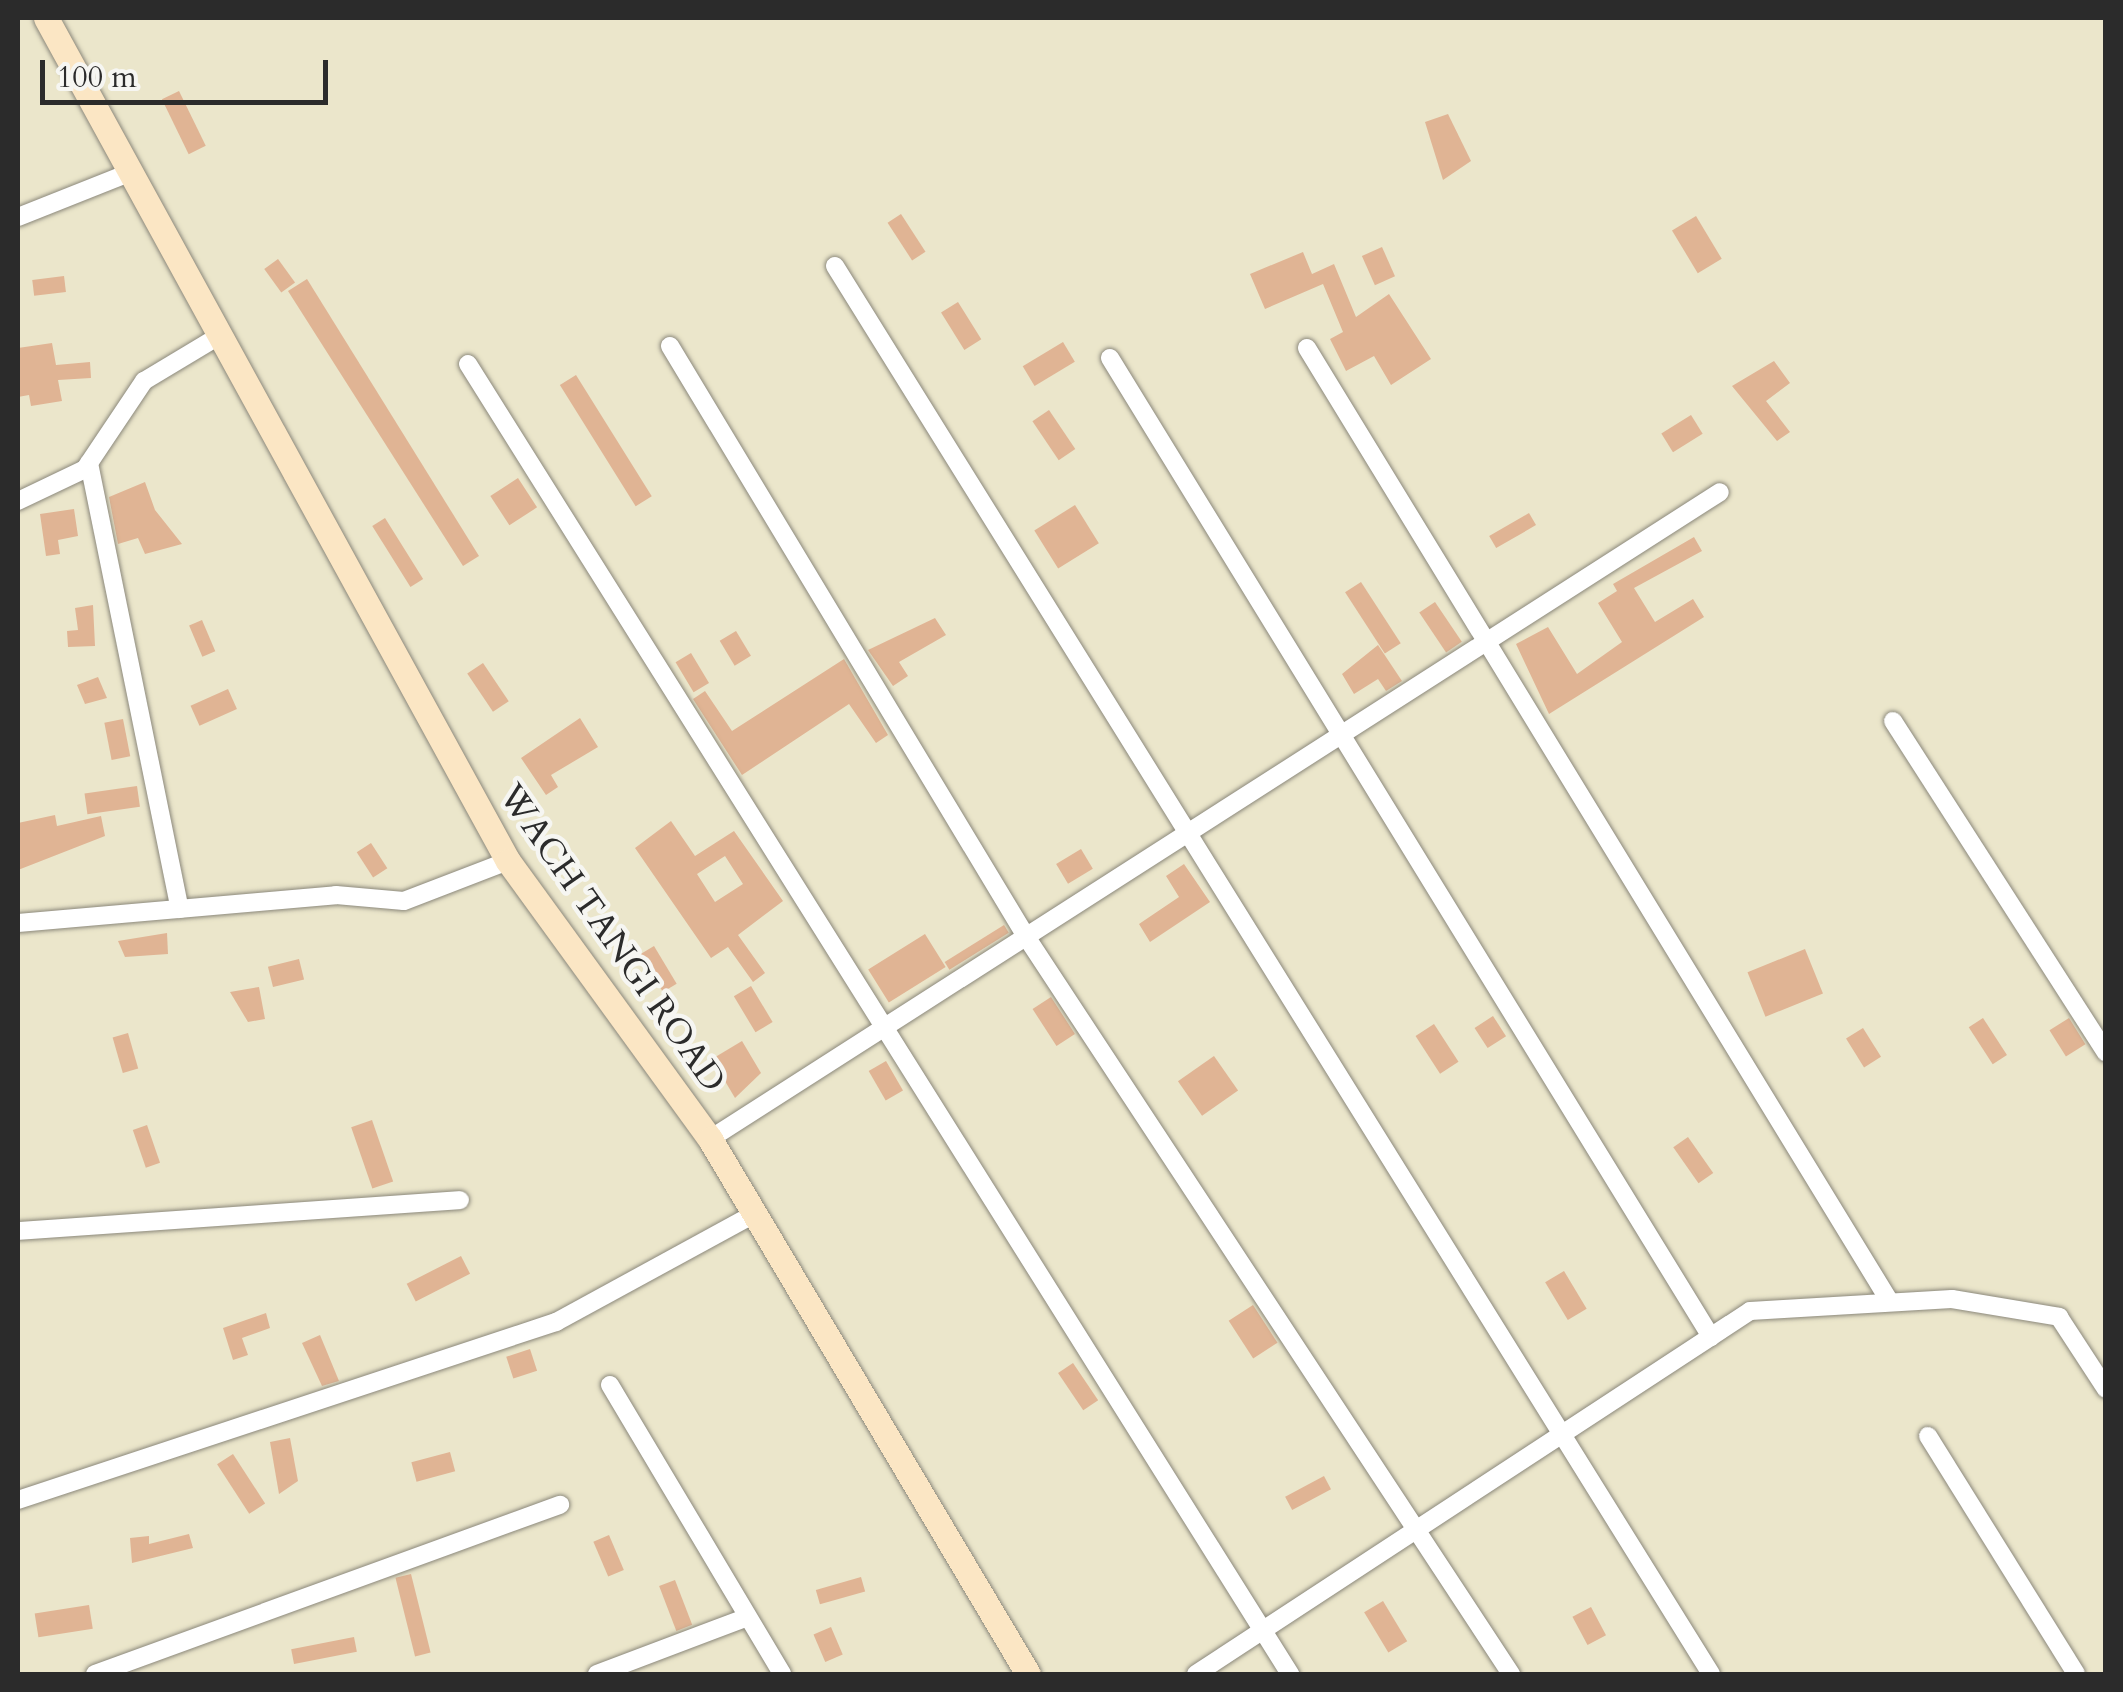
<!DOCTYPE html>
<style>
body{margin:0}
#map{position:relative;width:2123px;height:1692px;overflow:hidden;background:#ebe6cb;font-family:Cardo,serif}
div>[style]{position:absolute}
.building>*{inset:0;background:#e0b494;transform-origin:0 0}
.roads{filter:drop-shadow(0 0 2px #8b887b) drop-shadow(0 0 2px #8b887b)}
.minor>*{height:18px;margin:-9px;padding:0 9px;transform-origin:9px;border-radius:9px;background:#fff}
.secondary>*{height:25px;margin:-12.5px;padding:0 12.5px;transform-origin:12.5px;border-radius:12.5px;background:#fbe6c4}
span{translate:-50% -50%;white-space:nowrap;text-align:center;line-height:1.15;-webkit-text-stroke:9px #f6f6f2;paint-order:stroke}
.street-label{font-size:35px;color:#2b2b2b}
.frame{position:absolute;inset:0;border:20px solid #2b2b2b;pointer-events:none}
.scale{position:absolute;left:40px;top:60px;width:288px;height:45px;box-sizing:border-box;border:5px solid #2b2b2b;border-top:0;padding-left:12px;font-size:30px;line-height:35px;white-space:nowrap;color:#2b2b2b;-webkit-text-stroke:8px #f6f6f2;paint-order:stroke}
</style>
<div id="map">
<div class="building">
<i style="left:179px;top:91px;width:61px;height:19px;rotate:64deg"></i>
<i style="clip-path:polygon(1448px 114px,1471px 161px,1443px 180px,1425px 122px)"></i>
<i style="left:901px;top:214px;width:45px;height:16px;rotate:57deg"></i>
<i style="left:1696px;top:216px;width:50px;height:28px;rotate:59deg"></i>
<i style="left:1382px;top:247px;width:32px;height:22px;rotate:66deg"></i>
<i style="clip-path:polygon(1303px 252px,1312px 274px,1334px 264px,1356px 317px,1389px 294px,1431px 359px,1391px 385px,1374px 356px,1346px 371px,1330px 339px,1343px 332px,1323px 284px,1265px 309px,1250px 274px)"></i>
<i style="left:278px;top:259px;width:29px;height:17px;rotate:54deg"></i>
<i style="left:64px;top:276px;width:16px;height:32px;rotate:83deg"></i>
<i style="clip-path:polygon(307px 279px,479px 556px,463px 566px,288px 291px)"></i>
<i style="left:958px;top:302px;width:44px;height:20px;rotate:58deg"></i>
<i style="left:1063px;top:342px;width:23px;height:47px;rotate:59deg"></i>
<i style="clip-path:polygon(52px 343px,56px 365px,90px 362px,91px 378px,58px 380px,62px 401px,31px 406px,29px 395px,18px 397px,18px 348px)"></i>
<i style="clip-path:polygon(1774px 361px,1790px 383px,1766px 401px,1790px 432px,1777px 441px,1732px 386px)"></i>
<i style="left:576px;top:375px;width:143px;height:19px;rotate:58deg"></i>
<i style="left:1049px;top:410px;width:47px;height:20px;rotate:56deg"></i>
<i style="left:1691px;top:415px;width:22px;height:35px;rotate:58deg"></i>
<i style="left:518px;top:478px;width:35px;height:33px;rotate:57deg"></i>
<i style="clip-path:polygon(145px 482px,155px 510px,182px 544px,145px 554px,138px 538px,118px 544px,109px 497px)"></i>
<i style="left:1075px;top:505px;width:45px;height:48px;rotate:58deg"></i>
<i style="clip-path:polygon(74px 509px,78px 536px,58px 540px,60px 554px,46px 556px,40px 514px)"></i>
<i style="left:1529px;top:513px;width:14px;height:46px;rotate:60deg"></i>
<i style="left:385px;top:518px;width:72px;height:15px;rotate:58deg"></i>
<i style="clip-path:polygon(1694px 537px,1702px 551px,1634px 588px,1655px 622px,1693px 599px,1704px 617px,1549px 714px,1516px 644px,1548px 627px,1577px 674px,1622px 642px,1598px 603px,1617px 591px,1613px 584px)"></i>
<i style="left:1361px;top:582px;width:73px;height:19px;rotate:57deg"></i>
<i style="left:1435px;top:602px;width:48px;height:19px;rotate:56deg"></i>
<i style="clip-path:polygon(93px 605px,95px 646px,68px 647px,67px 631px,78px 630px,75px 608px)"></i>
<i style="clip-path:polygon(935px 618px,946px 635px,899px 662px,908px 676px,893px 686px,868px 650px)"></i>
<i style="left:202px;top:620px;width:34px;height:14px;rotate:67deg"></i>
<i style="left:736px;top:631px;width:29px;height:19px;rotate:59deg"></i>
<i style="clip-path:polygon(1378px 645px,1402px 681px,1386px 691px,1378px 679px,1354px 694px,1342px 674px)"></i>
<i style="left:691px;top:653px;width:35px;height:18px;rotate:59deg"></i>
<i style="clip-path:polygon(844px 659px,888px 735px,876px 743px,849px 704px,742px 775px,693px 699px,705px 691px,732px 731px)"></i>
<i style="left:483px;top:663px;width:46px;height:19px;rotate:56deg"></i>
<i style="clip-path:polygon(98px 677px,107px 698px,85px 704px,77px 685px)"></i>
<i style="left:228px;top:689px;width:22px;height:41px;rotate:66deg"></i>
<i style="clip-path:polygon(580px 718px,598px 747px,551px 775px,558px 787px,546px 795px,521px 758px)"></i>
<i style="left:123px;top:719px;width:38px;height:19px;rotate:79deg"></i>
<i style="left:137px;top:786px;width:21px;height:53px;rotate:82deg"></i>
<i style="clip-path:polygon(55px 815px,57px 826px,101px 816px,105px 836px,18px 870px,18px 823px)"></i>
<i style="clip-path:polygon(evenodd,671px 821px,695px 856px,734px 831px,783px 901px,738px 935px,765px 973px,753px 982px,728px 947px,711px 958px,635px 848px,671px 821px,725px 856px,743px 884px,715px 902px,697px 874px,725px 856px)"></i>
<i style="left:371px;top:843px;width:30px;height:17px;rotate:57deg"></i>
<i style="left:1081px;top:849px;width:23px;height:29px;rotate:59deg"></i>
<i style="clip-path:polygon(1184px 864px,1210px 902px,1150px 942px,1139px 924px,1179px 897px,1166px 876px)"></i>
<i style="left:1004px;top:925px;width:9px;height:70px;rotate:58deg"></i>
<i style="clip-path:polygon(167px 933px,168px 954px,125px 957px,118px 941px)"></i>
<i style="left:925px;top:934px;width:39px;height:67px;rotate:58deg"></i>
<i style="left:654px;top:946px;width:44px;height:16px;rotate:59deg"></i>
<i style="left:1805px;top:949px;width:48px;height:62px;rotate:68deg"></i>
<i style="left:299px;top:959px;width:21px;height:32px;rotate:76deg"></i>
<i style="left:751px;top:986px;width:42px;height:20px;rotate:59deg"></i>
<i style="clip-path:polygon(259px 987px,265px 1019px,248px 1022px,230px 992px)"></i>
<i style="left:1051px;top:997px;width:44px;height:22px;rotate:57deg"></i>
<i style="left:1493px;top:1016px;width:24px;height:22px;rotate:57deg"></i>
<i style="left:1983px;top:1018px;width:44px;height:17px;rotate:57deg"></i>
<i style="left:2069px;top:1018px;width:31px;height:23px;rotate:58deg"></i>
<i style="left:1434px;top:1024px;width:45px;height:22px;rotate:57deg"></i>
<i style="left:1863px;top:1028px;width:34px;height:20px;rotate:58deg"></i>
<i style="left:128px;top:1033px;width:37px;height:16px;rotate:74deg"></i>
<i style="clip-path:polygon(742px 1041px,761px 1073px,735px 1098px,712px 1059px)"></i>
<i style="left:1214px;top:1056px;width:42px;height:44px;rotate:55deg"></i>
<i style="left:886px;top:1061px;width:34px;height:20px;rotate:60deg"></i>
<i style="left:372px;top:1120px;width:65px;height:22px;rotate:71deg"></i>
<i style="left:147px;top:1125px;width:40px;height:15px;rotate:71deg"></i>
<i style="left:1688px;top:1137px;width:44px;height:18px;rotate:55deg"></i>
<i style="left:461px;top:1256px;width:20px;height:61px;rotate:63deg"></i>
<i style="left:1564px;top:1271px;width:44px;height:22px;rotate:59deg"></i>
<i style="left:1253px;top:1305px;width:45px;height:29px;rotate:57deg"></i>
<i style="clip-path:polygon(266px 1313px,270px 1328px,242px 1338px,248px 1355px,233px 1360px,223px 1328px)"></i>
<i style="clip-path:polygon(320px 1335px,339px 1381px,322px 1386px,302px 1343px)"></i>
<i style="left:530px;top:1349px;width:23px;height:25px;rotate:72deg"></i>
<i style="left:1073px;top:1363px;width:45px;height:18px;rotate:56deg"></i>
<i style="clip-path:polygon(290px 1438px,298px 1481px,279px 1494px,270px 1442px)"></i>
<i style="left:450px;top:1452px;width:20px;height:40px;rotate:75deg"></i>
<i style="left:233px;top:1454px;width:59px;height:19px;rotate:57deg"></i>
<i style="left:1324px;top:1476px;width:15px;height:44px;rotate:62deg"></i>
<i style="clip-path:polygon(189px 1534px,193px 1548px,132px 1563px,130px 1538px,149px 1536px,149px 1544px)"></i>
<i style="left:609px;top:1535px;width:38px;height:17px;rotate:67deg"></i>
<i style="left:411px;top:1574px;width:81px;height:16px;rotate:76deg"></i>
<i style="left:861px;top:1577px;width:15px;height:47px;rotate:74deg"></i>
<i style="left:675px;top:1580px;width:48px;height:17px;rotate:69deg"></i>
<i style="left:1383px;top:1601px;width:47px;height:22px;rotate:59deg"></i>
<i style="left:89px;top:1605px;width:24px;height:55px;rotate:81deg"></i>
<i style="left:1591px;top:1607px;width:32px;height:21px;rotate:62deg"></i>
<i style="left:831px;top:1627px;width:30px;height:19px;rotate:67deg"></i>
<i style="left:354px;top:1637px;width:15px;height:64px;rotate:79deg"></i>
</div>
<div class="roads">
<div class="minor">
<i style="left:18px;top:217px;width:116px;rotate:-21.7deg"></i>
<i style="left:835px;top:266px;width:1658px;rotate:58.11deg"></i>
<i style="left:670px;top:346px;width:691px;rotate:58.91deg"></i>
<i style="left:1027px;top:938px;width:881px;rotate:56.67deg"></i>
<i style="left:1307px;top:348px;width:1118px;rotate:58.57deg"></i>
<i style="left:1110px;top:358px;width:1149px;rotate:58.45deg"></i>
<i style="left:468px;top:364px;width:1547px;rotate:57.89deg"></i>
<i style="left:89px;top:463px;width:455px;rotate:78.5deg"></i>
<i style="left:18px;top:501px;width:74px;rotate:-25.5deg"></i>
<i style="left:85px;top:469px;width:106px;rotate:-56.2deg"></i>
<i style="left:144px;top:381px;width:82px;rotate:-31deg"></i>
<i style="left:1893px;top:721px;width:394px;rotate:57.3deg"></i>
<i style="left:18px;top:923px;width:319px;rotate:-5deg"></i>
<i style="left:336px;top:895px;width:68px;rotate:5deg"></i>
<i style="left:404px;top:901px;width:111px;rotate:-21deg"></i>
<i style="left:710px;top:1139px;width:1199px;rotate:-32.64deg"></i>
<i style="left:18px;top:1231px;width:443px;rotate:-4deg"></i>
<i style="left:610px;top:1385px;width:336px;rotate:59.2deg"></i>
<i style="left:1928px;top:1436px;width:280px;rotate:58.1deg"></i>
<i style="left:18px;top:1500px;width:567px;rotate:-18.31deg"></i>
<i style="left:556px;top:1322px;width:226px;rotate:-28.6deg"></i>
<i style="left:95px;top:1674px;width:495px;rotate:-20deg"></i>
<i style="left:597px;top:1674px;width:161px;rotate:-20.7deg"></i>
<i style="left:1196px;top:1674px;width:662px;rotate:-33.23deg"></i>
<i style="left:1750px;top:1311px;width:202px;rotate:-3.4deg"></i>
<i style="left:1952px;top:1299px;width:109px;rotate:9.5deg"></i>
<i style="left:2059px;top:1317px;width:86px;rotate:56.9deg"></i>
</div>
<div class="secondary">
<i style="left:46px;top:18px;width:961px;rotate:61.28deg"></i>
<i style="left:508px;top:861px;width:344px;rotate:54deg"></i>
<i style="left:710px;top:1139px;width:622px;rotate:59.27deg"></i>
</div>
</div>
<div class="street-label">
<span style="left:612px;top:938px;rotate:55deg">WACH TANGI ROAD</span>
</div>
<div class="frame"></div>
<div class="scale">100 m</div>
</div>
